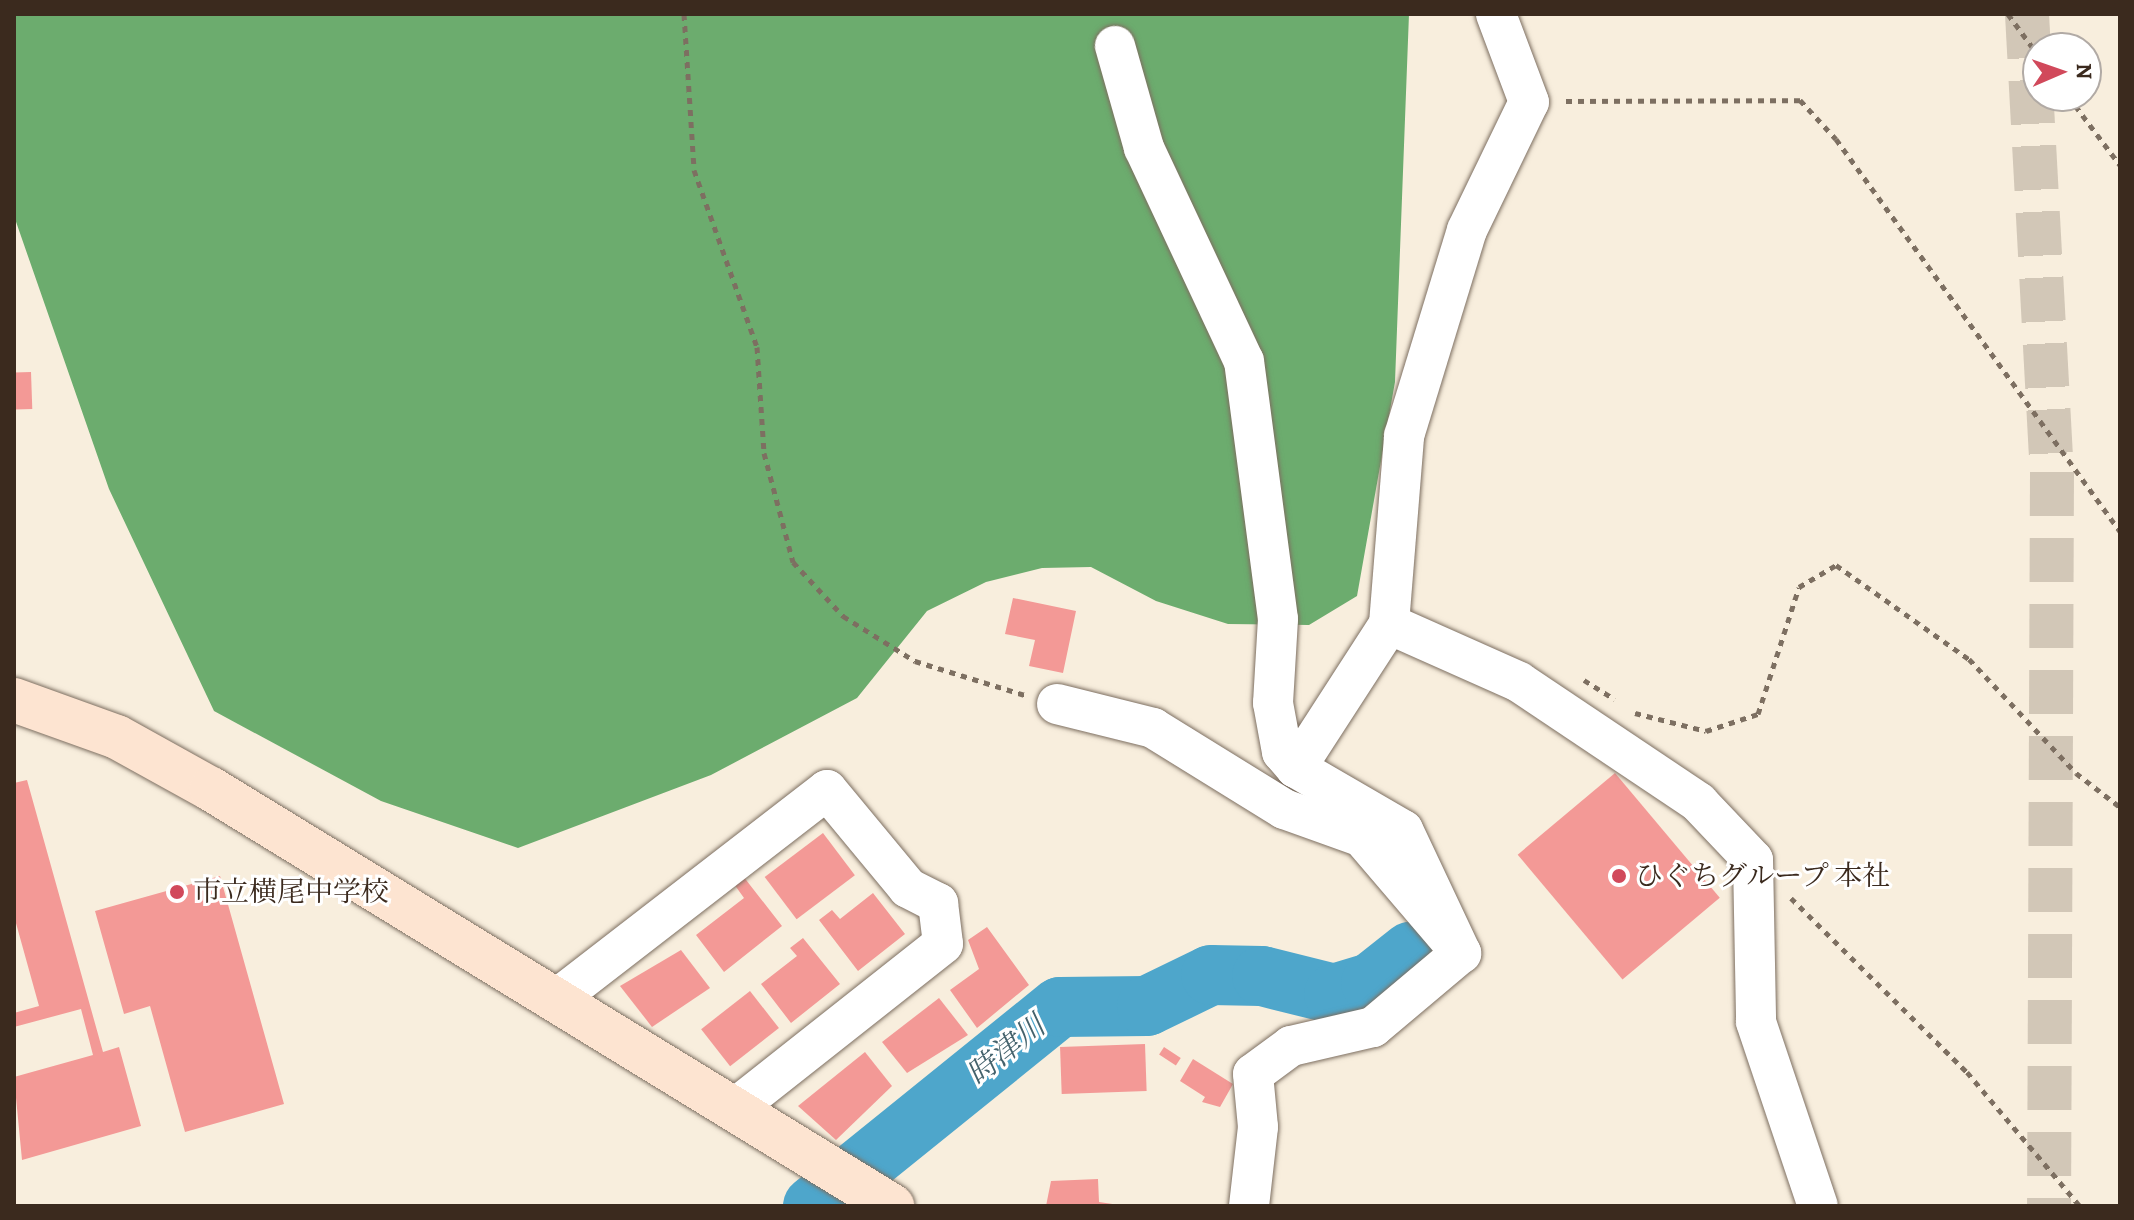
<!DOCTYPE html>
<meta charset="utf-8">
<style>
body{margin:0}
#map{position:relative;width:2134px;height:1220px;overflow:hidden;background:#f8eedd;font-family:Alegreya,"Noto Serif JP",serif}
div>[style]{position:absolute}
.forest>*{inset:0;background:#6cac6e}
.river>*{height:60px;margin:-30px;padding:0 30px;transform-origin:30px;border-radius:30px;background:#4ea6cb}
.building>*{inset:0;background:#f39996;transform-origin:0 0}
.secondary-tunnel>*{height:44px;margin-top:-22px;transform-origin:0;background:repeating-linear-gradient(90deg,#d2c7b7 0 44px,transparent 0 66px)}
.path>*{height:5px;margin-top:-2.5px;transform-origin:0;background:repeating-linear-gradient(90deg,#7d6f61 0 6px,transparent 0 12px)}
.roads{filter:drop-shadow(0 0 2px #7d6f61) drop-shadow(0 0 2px #7d6f61)}
.street>*{height:40px;margin:-20px;padding:0 20px;transform-origin:20px;border-radius:20px;background:#fff}
.secondary>*{height:44px;margin:-22px;padding:0 22px;transform-origin:22px;border-radius:22px;background:#fde4d1}
.dots>*{width:22px;height:22px;translate:-50% -50%;box-sizing:border-box;border:4px solid #fff;border-radius:50%}
span{translate:-50% -50%;white-space:nowrap;text-align:center;line-height:1.15;-webkit-text-stroke:6px #fff;paint-order:stroke}
.poi-label{font-size:28px;color:#3b2a1e}
.left{translate:0 -50%;text-align:left}
.water-label{font-size:30px;color:#44626c;font-style:italic}
.frame{position:absolute;inset:0;border:16px solid #3b2a1e;pointer-events:none}
.north{position:absolute;left:2022px;top:32px;width:80px;height:80px;box-sizing:border-box;background:#fff;border:2px solid #b1aaa5;border-radius:50%;rotate:88deg;font-size:22px;font-weight:700;line-height:32px;text-align:center;color:#3b2a1e}
.north::after{content:'';display:block;margin:auto;width:28px;height:36px;background:#d1495b;clip-path:polygon(50% 0,100% 100%,50% 72%,0 100%)}
</style>
<div id="map">
<div class="forest">
<i style="clip-path:polygon(14px 14px,1409px 14px,1395px 382px,1357px 596px,1309px 625px,1228px 624px,1156px 601px,1091px 567px,1042px 568px,986px 582px,927px 611px,857px 698px,711px 775px,518px 848px,381px 801px,214px 711px,109px 489px,14px 216px)"></i>
</div>
<div class="river">
<i style="left:813px;top:1206px;width:317px;rotate:-38.9deg"></i>
<i style="left:1060px;top:1007px;width:87px;rotate:-0.7deg"></i>
<i style="left:1147px;top:1006px;width:71px;rotate:-25.8deg"></i>
<i style="left:1211px;top:975px;width:51px;rotate:1.1deg"></i>
<i style="left:1262px;top:976px;width:74px;rotate:14deg"></i>
<i style="left:1334px;top:994px;width:39px;rotate:-17deg"></i>
<i style="left:1371px;top:983px;width:50px;rotate:-38.5deg"></i>
</div>
<div class="building">
<i style="left:31px;top:372px;width:37px;height:17px;rotate:88deg"></i>
<i style="clip-path:polygon(1013px 598px,1076px 611px,1063px 673px,1029px 666px,1035px 640px,1005px 634px)"></i>
<i style="left:1615px;top:773px;width:163px;height:127px;rotate:50deg"></i>
<i style="clip-path:polygon(27px 780px,103px 1052px,119px 1047px,141px 1126px,22px 1160px,14px 1077px,93px 1055px,81px 1009px,14px 1027px,14px 1013px,39px 1006px,14px 916px,14px 783px)"></i>
<i style="left:823px;top:833px;width:53px;height:73px;rotate:53deg"></i>
<i style="clip-path:polygon(220px 876px,284px 1104px,185px 1132px,150px 1006px,124px 1014px,95px 911px)"></i>
<i style="clip-path:polygon(743px 876px,782px 926px,724px 972px,696px 935px,744px 898px,734px 884px)"></i>
<i style="clip-path:polygon(873px 893px,905px 934px,858px 971px,819px 920px,832px 910px,840px 919px)"></i>
<i style="clip-path:polygon(987px 927px,1029px 985px,977px 1028px,950px 990px,979px 969px,968px 940px)"></i>
<i style="clip-path:polygon(803px 938px,840px 984px,791px 1023px,761px 984px,797px 956px,790px 948px)"></i>
<i style="clip-path:polygon(681px 950px,710px 988px,652px 1027px,620px 986px)"></i>
<i style="left:750px;top:991px;width:47px;height:62px;rotate:52deg"></i>
<i style="clip-path:polygon(939px 998px,968px 1035px,907px 1073px,882px 1042px)"></i>
<i style="left:1145px;top:1044px;width:47px;height:85px;rotate:88deg"></i>
<i style="left:1164px;top:1047px;width:20px;height:9px;rotate:33deg"></i>
<i style="clip-path:polygon(865px 1052px,892px 1086px,836px 1140px,798px 1106px)"></i>
<i style="clip-path:polygon(1193px 1059px,1233px 1084px,1220px 1107px,1202px 1102px,1205px 1097px,1180px 1081px)"></i>
<i style="clip-path:polygon(1098px 1179px,1099px 1202px,1126px 1206px,1046px 1206px,1051px 1181px)"></i>
</div>
<div class="secondary-tunnel">
<i style="left:2027px;top:14px;width:459px;rotate:86.9deg"></i>
<i style="left:2052px;top:472px;width:734px;rotate:90.23deg"></i>
</div>
<div class="path">
<i style="left:684px;top:14px;width:156px;rotate:86.3deg"></i>
<i style="left:694px;top:170px;width:188px;rotate:70.4deg"></i>
<i style="left:757px;top:347px;width:106px;rotate:86.2deg"></i>
<i style="left:764px;top:453px;width:113px;rotate:75.1deg"></i>
<i style="left:793px;top:562px;width:74px;rotate:47.2deg"></i>
<i style="left:843px;top:616px;width:85px;rotate:32deg"></i>
<i style="left:915px;top:661px;width:115px;rotate:17.2deg"></i>
<i style="left:2008px;top:14px;width:51px;rotate:53.8deg"></i>
<i style="left:2068px;top:96px;width:86px;rotate:53deg"></i>
<i style="left:1566px;top:101px;width:234px;rotate:-0.2deg"></i>
<i style="left:1800px;top:100px;width:53px;rotate:47.3deg"></i>
<i style="left:1836px;top:139px;width:485px;rotate:54.1deg"></i>
<i style="left:1584px;top:680px;width:36px;rotate:32deg"></i>
<i style="left:1635px;top:713px;width:73px;rotate:14.2deg"></i>
<i style="left:1706px;top:731px;width:55px;rotate:-18.1deg"></i>
<i style="left:1758px;top:714px;width:133px;rotate:-72.1deg"></i>
<i style="left:1799px;top:587px;width:43px;rotate:-30.7deg"></i>
<i style="left:1836px;top:565px;width:163px;rotate:35.3deg"></i>
<i style="left:1969px;top:659px;width:156px;rotate:46.8deg"></i>
<i style="left:2076px;top:773px;width:56px;rotate:37.7deg"></i>
<i style="left:1791px;top:898px;width:247px;rotate:44.7deg"></i>
<i style="left:1967px;top:1072px;width:175px;rotate:49.9deg"></i>
</div>
<div class="roads">
<div class="street">
<i style="left:1115px;top:46px;width:106px;rotate:74.1deg"></i>
<i style="left:1144px;top:148px;width:235px;rotate:64.9deg"></i>
<i style="left:1244px;top:361px;width:260px;rotate:82.5deg"></i>
<i style="left:1278px;top:619px;width:84px;rotate:93.4deg"></i>
<i style="left:1273px;top:703px;width:50px;rotate:79.6deg"></i>
<i style="left:1282px;top:752px;width:21px;rotate:49deg"></i>
<i style="left:1389px;top:624px;width:142px;rotate:24deg"></i>
<i style="left:1519px;top:682px;width:216px;rotate:33.8deg"></i>
<i style="left:1698px;top:802px;width:80px;rotate:46.5deg"></i>
<i style="left:1753px;top:860px;width:162px;rotate:88.9deg"></i>
<i style="left:1756px;top:1022px;width:194px;rotate:71.4deg"></i>
<i style="left:1057px;top:704px;width:99px;rotate:14deg"></i>
<i style="left:1153px;top:728px;width:154px;rotate:31.7deg"></i>
<i style="left:1284px;top:809px;width:83px;rotate:19.7deg"></i>
<i style="left:1362px;top:837px;width:153px;rotate:49.5deg"></i>
<i style="left:1461px;top:953px;width:115px;rotate:139.9deg"></i>
<i style="left:1373px;top:1027px;width:84px;rotate:167deg"></i>
<i style="left:1291px;top:1046px;width:47px;rotate:143.6deg"></i>
<i style="left:1253px;top:1074px;width:53px;rotate:84.6deg"></i>
<i style="left:1258px;top:1127px;width:80px;rotate:96.5deg"></i>
<i style="left:1461px;top:953px;width:136px;rotate:-115.2deg"></i>
<i style="left:1403px;top:830px;width:124px;rotate:-149.9deg"></i>
<i style="left:1296px;top:768px;width:171px;rotate:-57.1deg"></i>
<i style="left:1389px;top:624px;width:189px;rotate:-85.4deg"></i>
<i style="left:1404px;top:436px;width:215px;rotate:-73deg"></i>
<i style="left:1467px;top:230px;width:142px;rotate:-64.2deg"></i>
<i style="left:1529px;top:102px;width:94px;rotate:-110.6deg"></i>
<i style="left:554px;top:1001px;width:345px;rotate:-37.7deg"></i>
<i style="left:827px;top:790px;width:127px;rotate:50.4deg"></i>
<i style="left:908px;top:888px;width:34px;rotate:27deg"></i>
<i style="left:938px;top:903px;width:41px;rotate:83deg"></i>
<i style="left:943px;top:944px;width:268px;rotate:141.7deg"></i>
</div>
<div class="secondary">
<i style="left:14px;top:700px;width:109px;rotate:19.8deg"></i>
<i style="left:117px;top:737px;width:107px;rotate:29deg"></i>
<i style="left:211px;top:789px;width:799px;rotate:31.48deg"></i>
</div>
</div>
<div class="dots">
<i style="left:1619px;top:876px;background:#d1495b"></i>
<i style="left:177px;top:892px;background:#d1495b"></i>
</div>
<div class="poi-label">
<span class="left" style="left:1635px;top:876px">ひぐちグループ 本社</span>
<span class="left" style="left:193px;top:892px">市立横尾中学校</span>
</div>
<div class="water-label">
<span style="left:1006px;top:1050px;rotate:-39deg">時津川</span>
</div>
<div class="frame"></div>
<div class="north">N</div>
</div>
